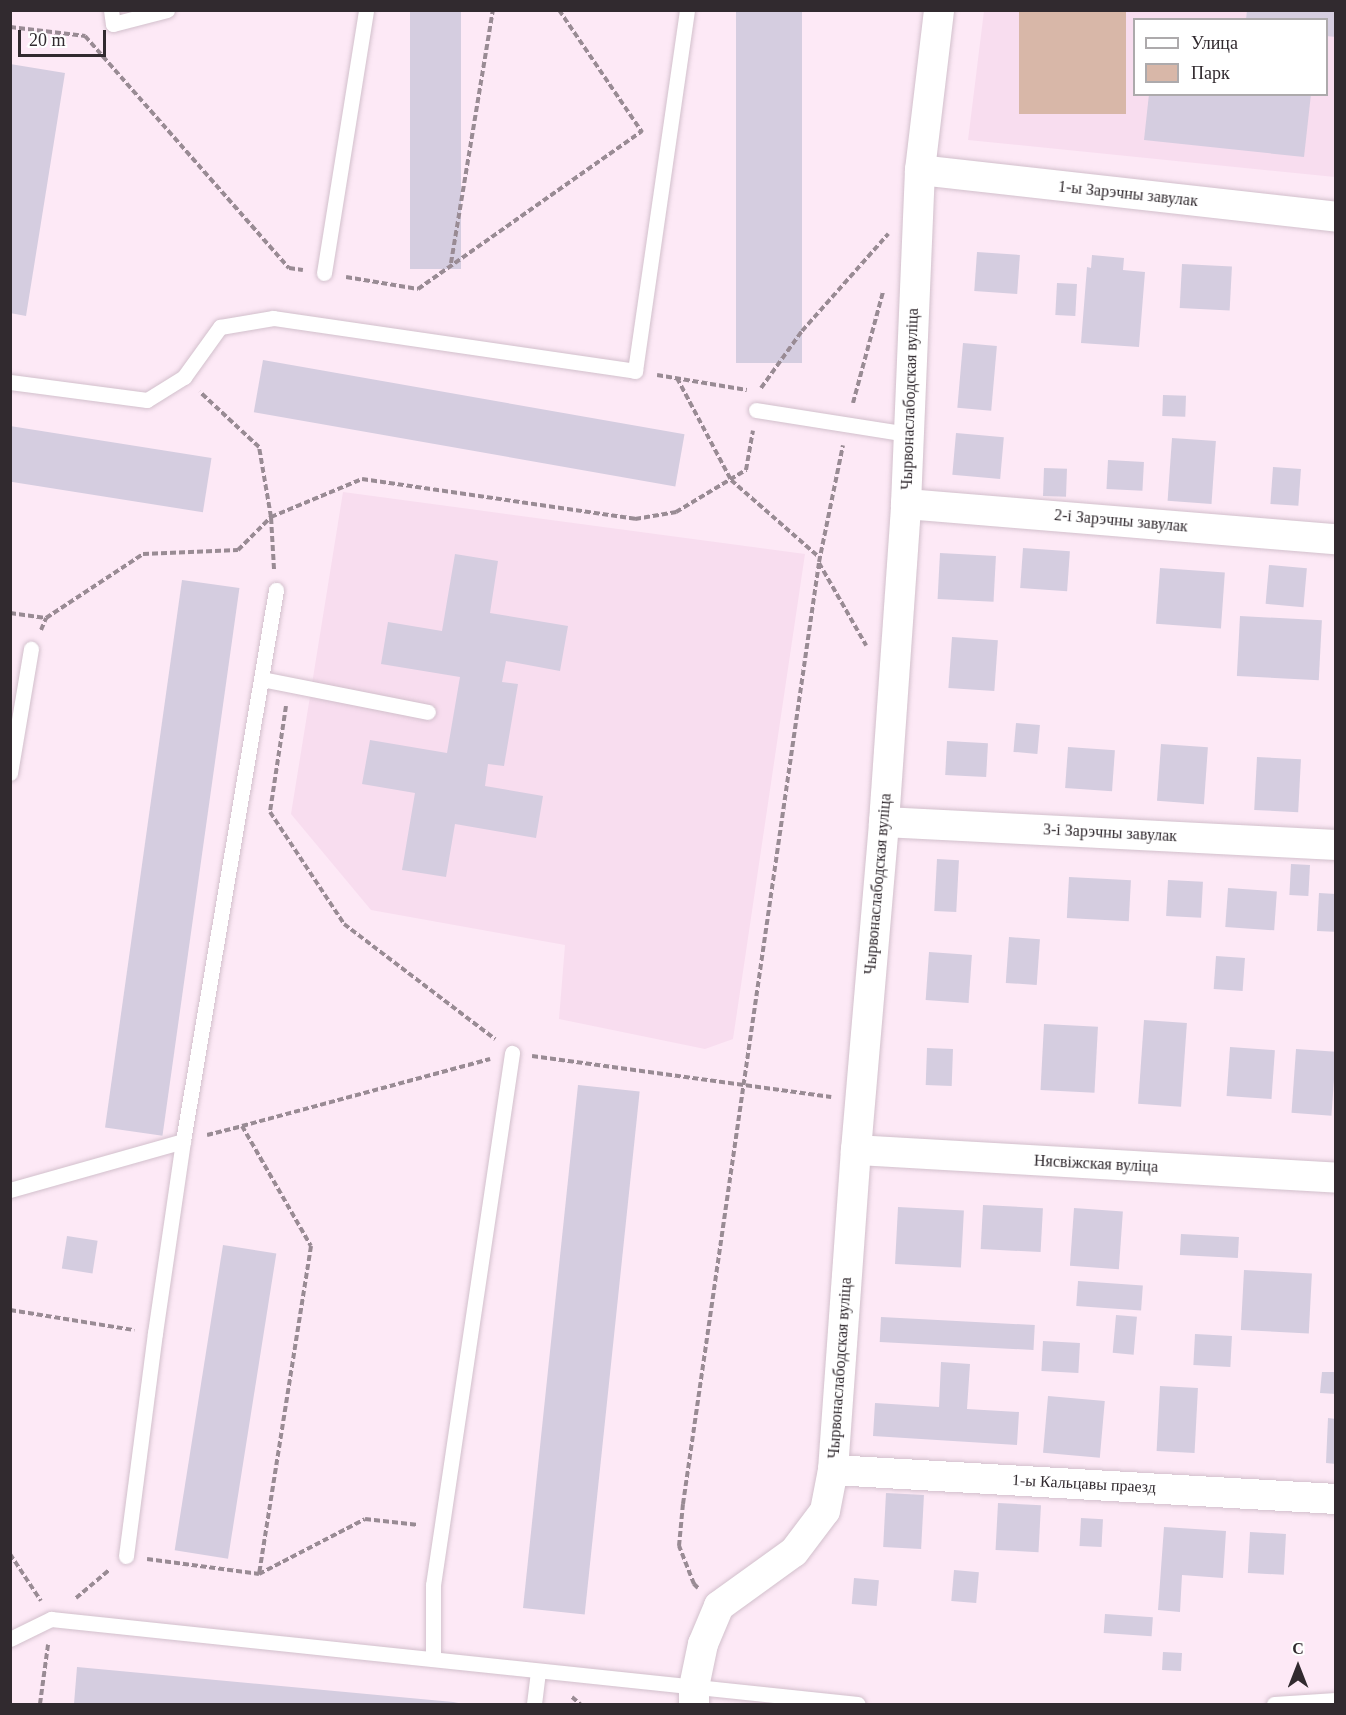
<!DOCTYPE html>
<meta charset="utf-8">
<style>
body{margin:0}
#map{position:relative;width:1346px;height:1715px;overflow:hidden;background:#fde9f6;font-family:"Times New Roman",serif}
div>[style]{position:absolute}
.built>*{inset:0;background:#f8ddef}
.green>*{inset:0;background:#d8b7a8;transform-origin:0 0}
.building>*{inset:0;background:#d5cde0;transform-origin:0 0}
.path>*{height:4px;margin-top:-2px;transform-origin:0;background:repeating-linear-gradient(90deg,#998b94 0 6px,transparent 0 9px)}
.roads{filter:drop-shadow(0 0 2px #d2c0cc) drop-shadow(0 0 2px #d2c0cc)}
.service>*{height:15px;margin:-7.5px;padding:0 7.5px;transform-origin:7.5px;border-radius:7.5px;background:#fff}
.minor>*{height:30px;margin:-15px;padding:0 15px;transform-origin:15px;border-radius:15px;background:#fff}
span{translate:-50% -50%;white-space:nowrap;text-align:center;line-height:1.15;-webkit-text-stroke:4.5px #fff;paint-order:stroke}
.street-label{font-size:16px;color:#312a2f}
.frame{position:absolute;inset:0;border:12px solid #312a2f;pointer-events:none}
.legend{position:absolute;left:1133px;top:18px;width:195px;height:78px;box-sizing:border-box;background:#fff;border:2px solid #adaaac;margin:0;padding:8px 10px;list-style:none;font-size:18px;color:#312a2f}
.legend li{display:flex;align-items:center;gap:12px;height:30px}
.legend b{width:30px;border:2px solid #adaaac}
.north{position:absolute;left:1268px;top:1637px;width:60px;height:60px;-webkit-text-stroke:4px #fff;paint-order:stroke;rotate:0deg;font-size:16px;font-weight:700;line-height:24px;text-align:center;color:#312a2f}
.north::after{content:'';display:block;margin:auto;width:21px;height:27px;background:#312a2f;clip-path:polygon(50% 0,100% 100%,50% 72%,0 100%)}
.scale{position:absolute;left:18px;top:30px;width:88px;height:27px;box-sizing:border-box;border:3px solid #312a2f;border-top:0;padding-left:8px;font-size:18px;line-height:21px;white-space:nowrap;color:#312a2f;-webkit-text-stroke:4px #fff;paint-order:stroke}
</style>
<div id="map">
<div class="built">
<i style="clip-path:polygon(evenodd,984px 11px,1335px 11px,1335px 177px,968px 140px,984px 11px,1134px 20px,1326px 20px,1326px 94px,1134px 94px,1134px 20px)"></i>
<i style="clip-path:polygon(343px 492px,805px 554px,733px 1039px,705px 1049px,559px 1019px,565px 945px,371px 910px,291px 814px)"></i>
</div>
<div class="green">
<i style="left:1019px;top:11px;width:107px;height:103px"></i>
</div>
<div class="building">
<i style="left:410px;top:10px;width:51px;height:259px"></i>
<i style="left:736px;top:10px;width:66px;height:353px"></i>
<i style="clip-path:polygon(1247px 10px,1336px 10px,1336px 37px,1326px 36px,1326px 20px,1246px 20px)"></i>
<i style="clip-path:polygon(10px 64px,65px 73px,26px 316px,10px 313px)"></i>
<i style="clip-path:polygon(1149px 94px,1311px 94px,1304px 157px,1144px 140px)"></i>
<i style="left:977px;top:252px;width:43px;height:39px;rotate:4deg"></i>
<i style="clip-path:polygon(1092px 255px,1124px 258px,1123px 270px,1145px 272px,1139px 347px,1081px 343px,1087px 267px,1091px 268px)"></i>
<i style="left:1182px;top:264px;width:50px;height:44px;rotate:3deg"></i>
<i style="left:1057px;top:283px;width:20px;height:32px;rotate:3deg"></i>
<i style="left:963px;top:343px;width:34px;height:65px;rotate:5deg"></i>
<i style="left:263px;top:360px;width:428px;height:53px;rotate:10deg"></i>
<i style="left:1163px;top:395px;width:23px;height:21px;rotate:2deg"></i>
<i style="left:10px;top:426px;width:204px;height:55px;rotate:9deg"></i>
<i style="left:956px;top:433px;width:48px;height:42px;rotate:5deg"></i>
<i style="left:1172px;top:438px;width:44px;height:63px;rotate:4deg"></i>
<i style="left:1108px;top:460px;width:36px;height:29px;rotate:3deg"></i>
<i style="left:1273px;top:467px;width:28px;height:37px;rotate:4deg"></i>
<i style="left:1044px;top:468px;width:23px;height:28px;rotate:2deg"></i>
<i style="left:1023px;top:548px;width:47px;height:40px;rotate:4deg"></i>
<i style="left:940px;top:553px;width:56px;height:46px;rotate:3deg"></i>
<i style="clip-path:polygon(455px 554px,498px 561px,490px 613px,568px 626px,560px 671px,506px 661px,502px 682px,518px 684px,504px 766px,488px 764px,485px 786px,543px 796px,536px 838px,455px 824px,446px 877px,402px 870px,415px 793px,362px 784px,370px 740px,447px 753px,460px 677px,381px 664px,388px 622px,442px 631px)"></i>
<i style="left:1269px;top:565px;width:38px;height:39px;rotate:5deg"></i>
<i style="left:1160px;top:568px;width:65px;height:56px;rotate:4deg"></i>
<i style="left:182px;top:580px;width:58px;height:553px;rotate:8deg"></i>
<i style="left:1240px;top:616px;width:82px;height:60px;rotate:3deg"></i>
<i style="left:952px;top:637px;width:46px;height:51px;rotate:4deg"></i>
<i style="left:1016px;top:723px;width:24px;height:29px;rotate:5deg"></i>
<i style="left:947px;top:741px;width:41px;height:34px;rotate:3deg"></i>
<i style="left:1161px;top:744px;width:47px;height:57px;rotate:4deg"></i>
<i style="left:1068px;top:747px;width:47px;height:41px;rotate:4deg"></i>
<i style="left:1257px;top:757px;width:44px;height:53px;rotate:3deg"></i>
<i style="left:937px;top:859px;width:22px;height:52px;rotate:3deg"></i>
<i style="left:1291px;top:864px;width:19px;height:31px;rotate:3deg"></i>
<i style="left:1069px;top:877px;width:62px;height:41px;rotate:3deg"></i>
<i style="left:1168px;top:880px;width:35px;height:36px;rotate:3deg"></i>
<i style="left:1228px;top:888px;width:49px;height:39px;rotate:4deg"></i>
<i style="left:1319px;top:893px;width:17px;height:38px;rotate:3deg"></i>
<i style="left:1009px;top:937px;width:31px;height:46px;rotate:4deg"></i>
<i style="left:929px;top:952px;width:43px;height:48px;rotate:4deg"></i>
<i style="left:1216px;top:956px;width:29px;height:33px;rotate:4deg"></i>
<i style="left:1144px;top:1020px;width:43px;height:84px;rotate:4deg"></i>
<i style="left:1044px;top:1024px;width:54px;height:66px;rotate:3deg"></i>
<i style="left:1230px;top:1047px;width:45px;height:49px;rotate:4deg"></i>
<i style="left:927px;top:1048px;width:26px;height:37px;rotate:2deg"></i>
<i style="left:1296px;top:1049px;width:40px;height:64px;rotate:4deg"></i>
<i style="left:578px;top:1085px;width:62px;height:526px;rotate:6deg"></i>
<i style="left:983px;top:1205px;width:60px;height:44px;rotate:3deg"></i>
<i style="left:898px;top:1207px;width:66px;height:57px;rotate:3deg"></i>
<i style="left:1074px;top:1208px;width:49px;height:58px;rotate:4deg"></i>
<i style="left:1181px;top:1234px;width:58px;height:21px;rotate:3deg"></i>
<i style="left:67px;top:1236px;width:31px;height:33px;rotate:9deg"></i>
<i style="left:223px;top:1245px;width:54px;height:309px;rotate:9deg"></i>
<i style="left:1244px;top:1270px;width:68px;height:60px;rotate:3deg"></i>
<i style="left:1078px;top:1281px;width:65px;height:25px;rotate:4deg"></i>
<i style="left:1116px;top:1315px;width:21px;height:38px;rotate:5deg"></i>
<i style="left:881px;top:1317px;width:154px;height:25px;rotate:3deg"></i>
<i style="left:1195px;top:1334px;width:37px;height:31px;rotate:3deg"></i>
<i style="left:1043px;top:1341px;width:37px;height:30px;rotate:3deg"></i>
<i style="clip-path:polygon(941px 1362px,970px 1364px,967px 1409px,1019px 1412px,1017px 1445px,873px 1436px,875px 1403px,939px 1407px)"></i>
<i style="clip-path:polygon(1322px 1372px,1336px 1372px,1336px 1394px,1320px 1393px)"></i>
<i style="left:1160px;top:1386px;width:38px;height:65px;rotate:3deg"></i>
<i style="left:1048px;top:1396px;width:57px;height:57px;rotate:5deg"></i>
<i style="clip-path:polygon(1328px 1418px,1336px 1419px,1336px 1464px,1326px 1463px)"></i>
<i style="left:886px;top:1493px;width:38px;height:54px;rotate:3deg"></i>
<i style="left:998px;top:1503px;width:43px;height:47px;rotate:3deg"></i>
<i style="left:1081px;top:1518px;width:22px;height:28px;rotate:3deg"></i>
<i style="clip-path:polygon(1164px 1527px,1226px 1531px,1223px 1578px,1182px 1575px,1180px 1612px,1158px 1610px)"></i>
<i style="left:1250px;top:1532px;width:36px;height:41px;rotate:3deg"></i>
<i style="left:954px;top:1570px;width:25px;height:31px;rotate:5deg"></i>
<i style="left:854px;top:1578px;width:25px;height:26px;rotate:5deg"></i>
<i style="left:1105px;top:1614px;width:48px;height:19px;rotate:4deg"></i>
<i style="left:1163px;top:1652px;width:19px;height:18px;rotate:3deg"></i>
<i style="clip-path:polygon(77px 1667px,453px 1702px,464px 1704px,74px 1704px)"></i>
</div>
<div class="path">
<i style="left:559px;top:10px;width:148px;rotate:55.8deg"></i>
<i style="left:10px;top:27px;width:76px;rotate:6.8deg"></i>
<i style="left:85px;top:36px;width:309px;rotate:48.7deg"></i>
<i style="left:289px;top:268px;width:14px;rotate:8deg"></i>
<i style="left:451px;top:263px;width:256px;rotate:-80.6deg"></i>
<i style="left:346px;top:277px;width:73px;rotate:9.5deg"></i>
<i style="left:418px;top:289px;width:274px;rotate:-35.2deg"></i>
<i style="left:657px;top:375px;width:91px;rotate:9.5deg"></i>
<i style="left:677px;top:378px;width:115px;rotate:62.1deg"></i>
<i style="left:731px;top:480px;width:118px;rotate:41.2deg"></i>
<i style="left:761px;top:388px;width:70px;rotate:-54.3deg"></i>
<i style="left:802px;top:331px;width:130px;rotate:-48.4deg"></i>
<i style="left:853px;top:403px;width:115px;rotate:-74.9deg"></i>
<i style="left:819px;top:563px;width:95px;rotate:60.2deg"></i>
<i style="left:274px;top:569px;width:52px;rotate:-93.3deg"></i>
<i style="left:271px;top:517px;width:99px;rotate:-22.7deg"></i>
<i style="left:362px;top:479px;width:276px;rotate:8.3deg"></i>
<i style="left:635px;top:519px;width:42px;rotate:-9.7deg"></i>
<i style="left:676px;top:512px;width:82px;rotate:-31deg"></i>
<i style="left:746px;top:470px;width:40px;rotate:-80deg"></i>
<i style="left:10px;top:613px;width:36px;rotate:8deg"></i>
<i style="left:41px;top:630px;width:13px;rotate:-67deg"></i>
<i style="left:46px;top:618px;width:116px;rotate:-33.4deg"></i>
<i style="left:143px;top:554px;width:95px;rotate:-2.4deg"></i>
<i style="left:238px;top:550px;width:47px;rotate:-45deg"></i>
<i style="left:271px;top:517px;width:71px;rotate:-99.7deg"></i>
<i style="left:259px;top:447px;width:81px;rotate:-137deg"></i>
<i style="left:286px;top:706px;width:107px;rotate:98.6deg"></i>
<i style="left:270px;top:812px;width:134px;rotate:56.5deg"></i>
<i style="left:344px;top:924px;width:190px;rotate:37.3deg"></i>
<i style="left:532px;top:1056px;width:302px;rotate:7.8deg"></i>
<i style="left:242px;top:1126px;width:257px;rotate:-15.1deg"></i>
<i style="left:207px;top:1135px;width:36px;rotate:-14deg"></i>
<i style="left:242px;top:1126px;width:138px;rotate:60.1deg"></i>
<i style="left:311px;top:1246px;width:332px;rotate:99deg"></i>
<i style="left:10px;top:1310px;width:126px;rotate:9.2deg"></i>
<i style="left:10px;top:1554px;width:56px;rotate:56.6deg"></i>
<i style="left:147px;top:1559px;width:113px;rotate:7.6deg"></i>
<i style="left:259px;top:1574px;width:119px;rotate:-27.4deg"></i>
<i style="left:365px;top:1519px;width:54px;rotate:6.3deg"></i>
<i style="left:698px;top:1588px;width:6px;rotate:-135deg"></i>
<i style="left:694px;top:1584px;width:41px;rotate:-111.5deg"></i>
<i style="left:679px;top:1546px;width:42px;rotate:-84.6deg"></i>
<i style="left:683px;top:1504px;width:952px;rotate:-81.78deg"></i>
<i style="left:819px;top:562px;width:119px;rotate:-78.4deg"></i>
<i style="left:76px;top:1598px;width:43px;rotate:-40.3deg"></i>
<i style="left:572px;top:1697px;width:11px;rotate:41deg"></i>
<i style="left:40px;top:1704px;width:60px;rotate:-82.3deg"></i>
</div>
<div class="roads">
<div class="service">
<i style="left:111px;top:10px;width:14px;rotate:82deg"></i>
<i style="left:113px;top:24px;width:56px;rotate:-14.5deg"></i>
<i style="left:324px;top:273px;width:266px;rotate:-80.9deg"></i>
<i style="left:10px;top:382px;width:138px;rotate:7.5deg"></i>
<i style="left:147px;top:400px;width:44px;rotate:-31.9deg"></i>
<i style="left:184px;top:377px;width:62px;rotate:-54.2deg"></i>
<i style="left:220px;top:327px;width:54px;rotate:-9.6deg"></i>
<i style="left:273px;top:318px;width:366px;rotate:8.3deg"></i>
<i style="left:635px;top:371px;width:365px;rotate:-81.8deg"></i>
<i style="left:756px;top:410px;width:154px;rotate:9deg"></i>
<i style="left:262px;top:679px;width:169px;rotate:11.2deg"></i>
<i style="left:10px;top:773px;width:126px;rotate:-80.4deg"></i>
<i style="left:10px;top:1190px;width:180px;rotate:-15.8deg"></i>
<i style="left:183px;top:1141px;width:559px;rotate:-80.42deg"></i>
<i style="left:126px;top:1556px;width:225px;rotate:-82.6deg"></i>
<i style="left:155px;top:1333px;width:194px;rotate:-81.7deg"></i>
<i style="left:10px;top:1639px;width:46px;rotate:-26deg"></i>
<i style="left:51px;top:1619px;width:811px;rotate:6.01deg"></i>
<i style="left:433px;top:1659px;width:74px;rotate:-90deg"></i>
<i style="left:433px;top:1585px;width:538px;rotate:-81.55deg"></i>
<i style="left:534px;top:1704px;width:33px;rotate:-83deg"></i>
<i style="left:1274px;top:1704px;width:62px;rotate:-3.7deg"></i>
</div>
<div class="minor">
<i style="left:920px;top:170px;width:419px;rotate:6.4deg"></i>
<i style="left:906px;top:504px;width:431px;rotate:4.7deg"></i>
<i style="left:884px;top:822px;width:453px;rotate:2.9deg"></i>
<i style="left:856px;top:1150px;width:481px;rotate:3.3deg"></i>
<i style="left:833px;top:1470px;width:504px;rotate:3.3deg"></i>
<i style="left:694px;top:1704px;width:17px;rotate:-90deg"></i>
<i style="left:694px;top:1687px;width:44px;rotate:-78.2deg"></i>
<i style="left:703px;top:1644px;width:41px;rotate:-67.2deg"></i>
<i style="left:719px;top:1606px;width:92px;rotate:-35.8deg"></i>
<i style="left:794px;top:1552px;width:51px;rotate:-52.9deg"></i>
<i style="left:825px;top:1511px;width:42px;rotate:-79deg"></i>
<i style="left:833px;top:1470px;width:321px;rotate:-85.9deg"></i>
<i style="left:856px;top:1150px;width:329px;rotate:-85.1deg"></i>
<i style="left:884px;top:822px;width:319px;rotate:-86deg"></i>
<i style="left:906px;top:504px;width:334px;rotate:-87.6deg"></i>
<i style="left:920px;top:170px;width:161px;rotate:-83.2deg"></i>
</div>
</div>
<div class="street-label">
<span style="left:1128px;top:194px;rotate:6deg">1-ы Зарэчны завулак</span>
<span style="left:910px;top:399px;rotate:-88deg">Чырвонаслабодская вуліца</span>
<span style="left:1121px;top:521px;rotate:5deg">2-і Зарэчны завулак</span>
<span style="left:1110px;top:833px;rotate:3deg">3-і Зарэчны завулак</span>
<span style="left:878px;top:884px;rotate:-85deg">Чырвонаслабодская вуліца</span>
<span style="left:1096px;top:1164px;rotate:3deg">Нясвіжская вуліца</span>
<span style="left:840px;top:1368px;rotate:-86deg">Чырвонаслабодская вуліца</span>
<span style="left:1084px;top:1484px;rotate:3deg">1-ы Кальцавы праезд</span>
</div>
<div class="frame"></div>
<ul class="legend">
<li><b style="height:8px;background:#fff"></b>Улица</li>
<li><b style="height:16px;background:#d8b7a8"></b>Парк</li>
</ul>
<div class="north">С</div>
<div class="scale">20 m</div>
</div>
